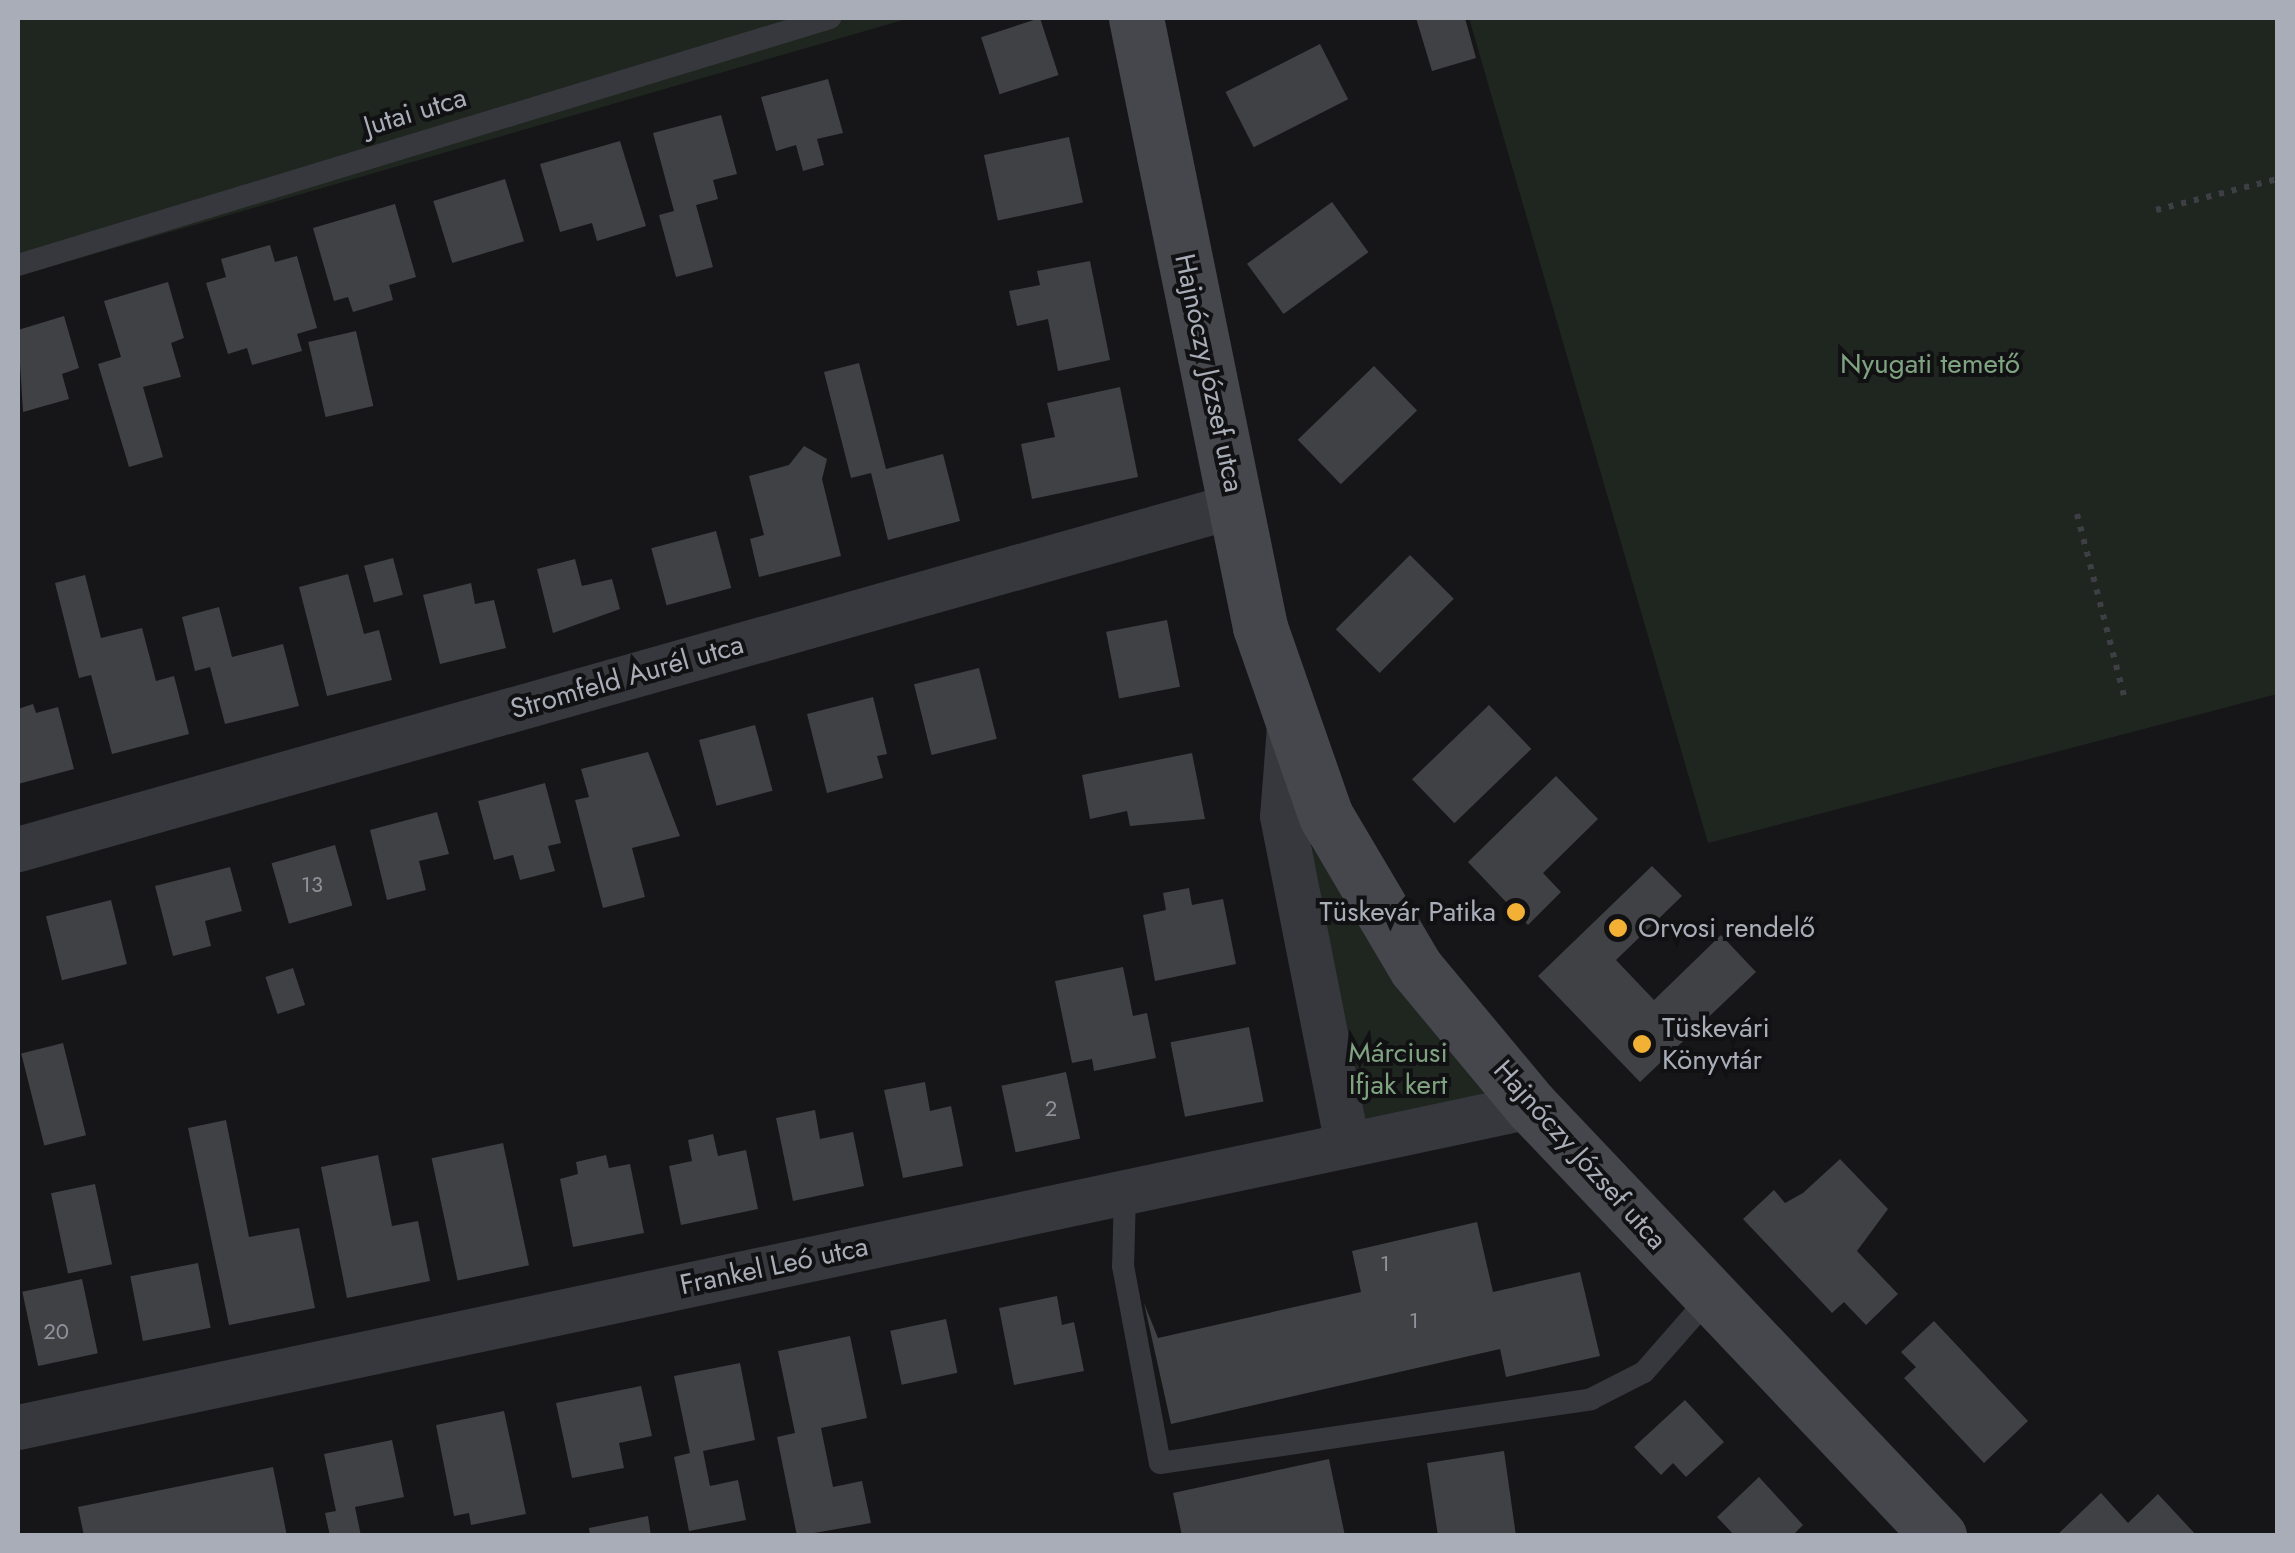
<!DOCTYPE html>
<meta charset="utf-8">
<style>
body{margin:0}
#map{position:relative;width:2295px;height:1553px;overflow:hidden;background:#161618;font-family:Jost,sans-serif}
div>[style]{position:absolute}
.green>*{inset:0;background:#1e261f}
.building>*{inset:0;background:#404145;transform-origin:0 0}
.path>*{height:6px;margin-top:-3px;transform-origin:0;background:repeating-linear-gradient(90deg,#3d3f44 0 5px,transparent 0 13px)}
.lane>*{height:22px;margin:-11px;padding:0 11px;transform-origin:11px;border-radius:11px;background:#37383d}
.street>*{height:45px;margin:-22.5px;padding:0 22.5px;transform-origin:22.5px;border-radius:22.5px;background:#37383d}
.secondary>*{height:55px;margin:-27.5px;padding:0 27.5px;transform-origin:27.5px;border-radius:27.5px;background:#45474d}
.dots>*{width:28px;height:28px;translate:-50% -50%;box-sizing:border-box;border:5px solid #111113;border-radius:50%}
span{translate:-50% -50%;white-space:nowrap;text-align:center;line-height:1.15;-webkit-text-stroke:8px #111113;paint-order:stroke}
.number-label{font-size:22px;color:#8e929b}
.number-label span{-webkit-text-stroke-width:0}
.street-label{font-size:28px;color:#a8adb8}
.park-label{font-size:28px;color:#7fa381}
.poi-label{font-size:28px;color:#a8adb8}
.right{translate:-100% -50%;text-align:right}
.left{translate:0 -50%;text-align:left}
.frame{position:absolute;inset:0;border:20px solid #a8adb8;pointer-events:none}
</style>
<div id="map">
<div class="green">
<i style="clip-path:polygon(18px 18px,910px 18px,18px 276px)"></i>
<i style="clip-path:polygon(1469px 18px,2277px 18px,2277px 694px,1708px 843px)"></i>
<i style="clip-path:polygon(1298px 825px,1398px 984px,1501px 1106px,1356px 1132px)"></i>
</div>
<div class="building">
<i style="left:1040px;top:18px;width:60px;height:62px;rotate:72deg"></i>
<i style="clip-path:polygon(1416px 18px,1465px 18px,1476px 58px,1432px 71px)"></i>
<i style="left:1320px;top:44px;width:62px;height:106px;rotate:63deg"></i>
<i style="clip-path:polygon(828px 79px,843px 133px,817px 139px,824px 165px,803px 171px,796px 145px,776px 151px,761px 97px)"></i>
<i style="clip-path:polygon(721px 115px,737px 174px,713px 180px,718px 199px,696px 205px,713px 267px,676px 277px,659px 215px,674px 211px,653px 133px)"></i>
<i style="left:1069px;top:137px;width:67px;height:87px;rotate:78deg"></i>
<i style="clip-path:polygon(620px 141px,646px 226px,597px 241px,592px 223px,560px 232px,540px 164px)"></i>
<i style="left:505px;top:179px;width:65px;height:75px;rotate:73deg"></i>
<i style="left:1332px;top:202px;width:62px;height:105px;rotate:54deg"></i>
<i style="clip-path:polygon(395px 204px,416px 277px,389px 285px,393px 300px,353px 312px,348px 297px,334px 301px,313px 228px)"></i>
<i style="clip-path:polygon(270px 245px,275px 262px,297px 256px,317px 328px,297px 334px,302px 351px,252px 365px,247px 348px,228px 354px,206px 283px,226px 277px,221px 259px)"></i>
<i style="clip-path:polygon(1090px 261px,1110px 360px,1058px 371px,1048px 319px,1017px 326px,1009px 291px,1040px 285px,1037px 271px)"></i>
<i style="clip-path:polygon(168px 282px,184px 338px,171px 343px,181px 377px,143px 387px,163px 457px,129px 467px,98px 364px,121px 357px,104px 301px)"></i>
<i style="clip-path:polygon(64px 316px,79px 368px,62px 374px,69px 399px,23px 412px,18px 330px)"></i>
<i style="left:356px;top:331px;width:77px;height:49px;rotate:77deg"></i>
<i style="clip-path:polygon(859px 363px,886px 469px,943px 454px,960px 521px,888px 540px,871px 473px,851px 478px,824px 372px)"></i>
<i style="left:1374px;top:366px;width:62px;height:106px;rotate:46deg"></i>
<i style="clip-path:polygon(1120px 387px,1138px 477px,1032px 499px,1021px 444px,1055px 437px,1047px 403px)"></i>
<i style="clip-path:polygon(804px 446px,827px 459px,822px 479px,841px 556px,759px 577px,750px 539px,764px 535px,749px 476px,789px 465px)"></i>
<i style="left:716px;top:531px;width:59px;height:67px;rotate:75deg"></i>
<i style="left:1410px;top:555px;width:62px;height:105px;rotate:45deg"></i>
<i style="left:393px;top:558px;width:38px;height:30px;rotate:75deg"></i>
<i style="clip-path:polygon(575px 559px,582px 586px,612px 579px,620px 609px,553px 633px,537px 569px)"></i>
<i style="clip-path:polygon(348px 574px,364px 634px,379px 630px,392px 680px,327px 696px,299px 587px)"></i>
<i style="clip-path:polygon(85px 575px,101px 638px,142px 628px,156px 681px,174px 676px,189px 734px,112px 754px,91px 675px,79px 678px,55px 583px)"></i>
<i style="clip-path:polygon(471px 583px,475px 604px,494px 600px,506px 648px,440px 664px,423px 595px)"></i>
<i style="clip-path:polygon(219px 607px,232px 657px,283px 644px,299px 706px,225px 724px,210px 667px,195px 671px,182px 617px)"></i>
<i style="left:1167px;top:620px;width:68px;height:62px;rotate:79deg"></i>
<i style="left:979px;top:668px;width:73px;height:67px;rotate:76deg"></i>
<i style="clip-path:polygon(873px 697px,887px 754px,877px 756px,883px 778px,827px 793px,807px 714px)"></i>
<i style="clip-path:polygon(33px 704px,36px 713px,58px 707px,74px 769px,18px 784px,18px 709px)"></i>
<i style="left:1489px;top:705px;width:61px;height:107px;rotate:46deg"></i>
<i style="left:755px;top:725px;width:68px;height:58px;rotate:75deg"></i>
<i style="clip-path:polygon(648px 752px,680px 836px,632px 848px,645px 897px,603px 908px,575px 800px,589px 797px,581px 769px)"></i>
<i style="clip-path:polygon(1192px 753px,1205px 819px,1130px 826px,1127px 811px,1090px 819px,1082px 775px)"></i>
<i style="clip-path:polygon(1556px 776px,1598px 819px,1543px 873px,1561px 892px,1528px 925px,1468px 862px)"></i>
<i style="clip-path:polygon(545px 783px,561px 843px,548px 846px,555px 871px,520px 880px,513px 855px,494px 860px,478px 801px)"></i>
<i style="clip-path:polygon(437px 812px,449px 854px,419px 861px,426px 890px,387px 900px,370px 830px)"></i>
<i style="left:335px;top:845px;width:63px;height:66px;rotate:74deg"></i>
<i style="clip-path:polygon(1652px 866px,1682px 896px,1616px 960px,1654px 1000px,1721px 935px,1756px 972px,1640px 1082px,1538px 976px)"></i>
<i style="clip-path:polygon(230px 867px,242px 911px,205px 921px,211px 946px,173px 956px,155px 886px)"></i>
<i style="clip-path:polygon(1189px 888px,1192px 905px,1223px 899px,1236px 964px,1155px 981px,1143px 915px,1166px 910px,1163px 893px)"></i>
<i style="left:111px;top:900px;width:66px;height:67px;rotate:76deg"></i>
<i style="clip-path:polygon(1123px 967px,1133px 1016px,1147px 1013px,1156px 1058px,1094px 1071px,1092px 1059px,1072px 1063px,1055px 981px)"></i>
<i style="left:293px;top:968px;width:39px;height:29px;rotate:72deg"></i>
<i style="left:1249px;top:1027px;width:76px;height:80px;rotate:79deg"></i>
<i style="left:63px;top:1043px;width:95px;height:43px;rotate:76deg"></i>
<i style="left:1066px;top:1072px;width:68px;height:66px;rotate:78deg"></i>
<i style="clip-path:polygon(925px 1082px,930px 1111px,951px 1106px,963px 1166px,903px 1178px,884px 1090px)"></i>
<i style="clip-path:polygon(815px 1110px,820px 1139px,853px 1132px,864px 1186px,793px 1201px,776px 1118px)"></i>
<i style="clip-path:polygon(226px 1120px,249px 1237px,299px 1228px,315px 1308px,229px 1325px,188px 1128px)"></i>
<i style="clip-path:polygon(713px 1134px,718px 1156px,746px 1150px,758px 1209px,681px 1225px,669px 1166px,692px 1161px,688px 1140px)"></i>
<i style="left:503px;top:1143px;width:125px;height:73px;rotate:78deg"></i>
<i style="clip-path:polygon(378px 1155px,392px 1226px,418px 1221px,430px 1281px,347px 1298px,321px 1167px)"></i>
<i style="clip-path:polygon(606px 1155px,609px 1168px,630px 1164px,644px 1233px,573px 1247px,560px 1179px,578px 1174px,576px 1162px)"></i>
<i style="clip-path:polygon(1840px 1159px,1888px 1209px,1857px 1251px,1898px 1294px,1866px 1325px,1844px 1302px,1832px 1313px,1743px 1219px,1774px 1190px,1785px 1203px,1803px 1193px)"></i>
<i style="left:95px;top:1184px;width:82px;height:45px;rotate:78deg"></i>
<i style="clip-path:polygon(1477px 1222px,1493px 1292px,1580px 1272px,1600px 1356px,1506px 1377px,1500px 1349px,1171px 1424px,1144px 1303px,1158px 1338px,1361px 1292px,1352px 1251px)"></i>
<i style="left:198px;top:1263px;width:66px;height:69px;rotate:79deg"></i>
<i style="left:82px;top:1279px;width:76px;height:61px;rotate:78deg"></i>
<i style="clip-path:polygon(1057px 1296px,1062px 1325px,1074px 1322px,1084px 1371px,1014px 1385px,999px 1308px)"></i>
<i style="left:946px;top:1319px;width:55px;height:57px;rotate:78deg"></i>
<i style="clip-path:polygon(1934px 1321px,2028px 1421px,1984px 1463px,1904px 1378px,1916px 1367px,1901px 1352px)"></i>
<i style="clip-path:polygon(850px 1336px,867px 1418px,821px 1428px,833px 1487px,862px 1481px,871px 1523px,797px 1536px,777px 1437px,795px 1433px,778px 1351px)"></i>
<i style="clip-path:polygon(740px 1363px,755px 1440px,703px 1451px,710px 1486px,738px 1480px,746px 1520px,689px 1531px,674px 1457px,690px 1453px,674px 1376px)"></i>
<i style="clip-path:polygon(641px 1386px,652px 1436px,619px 1443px,624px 1468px,572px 1478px,556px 1403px)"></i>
<i style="clip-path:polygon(1685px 1400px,1724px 1442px,1686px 1477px,1673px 1463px,1661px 1475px,1634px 1447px)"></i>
<i style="clip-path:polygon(504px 1411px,526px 1514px,471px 1525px,469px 1513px,454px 1516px,436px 1425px)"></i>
<i style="clip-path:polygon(392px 1440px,404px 1497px,355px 1507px,361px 1536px,330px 1536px,325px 1513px,336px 1511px,324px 1454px)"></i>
<i style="clip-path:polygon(1504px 1451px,1516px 1536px,1438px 1536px,1427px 1463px)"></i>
<i style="clip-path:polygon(1329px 1459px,1345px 1536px,1182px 1536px,1173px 1493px)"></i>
<i style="clip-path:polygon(273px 1467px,287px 1536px,84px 1536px,78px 1507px)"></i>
<i style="clip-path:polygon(1759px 1477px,1803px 1525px,1792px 1536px,1735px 1536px,1717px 1517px)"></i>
<i style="clip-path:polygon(2101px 1493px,2128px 1523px,2158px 1494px,2197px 1536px,2056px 1536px)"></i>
<i style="clip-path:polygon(648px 1516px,651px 1536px,590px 1536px,589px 1528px)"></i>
</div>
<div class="path">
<i style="left:2156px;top:210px;width:126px;rotate:-14.3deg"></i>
<i style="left:2077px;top:514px;width:192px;rotate:75.5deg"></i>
</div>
<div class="lane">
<i style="left:18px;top:265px;width:849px;rotate:-16.92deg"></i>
<i style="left:1125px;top:1192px;width:74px;rotate:91.5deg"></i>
<i style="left:1123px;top:1266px;width:200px;rotate:79.4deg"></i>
<i style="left:1160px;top:1463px;width:436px;rotate:-8.4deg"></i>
<i style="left:1591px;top:1399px;width:59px;rotate:-27deg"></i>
<i style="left:1644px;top:1372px;width:100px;rotate:-48.7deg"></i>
</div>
<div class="street">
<i style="left:1289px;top:726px;width:90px;rotate:94.4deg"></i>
<i style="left:1282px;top:816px;width:335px;rotate:78.8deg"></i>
<i style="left:18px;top:849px;width:1266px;rotate:-15.77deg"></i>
<i style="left:18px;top:1427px;width:1547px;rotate:-11.98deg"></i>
</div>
<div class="secondary">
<i style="left:1136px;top:18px;width:621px;rotate:78.49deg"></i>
<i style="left:1260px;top:627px;width:200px;rotate:70.8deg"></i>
<i style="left:1326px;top:816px;width:177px;rotate:59.4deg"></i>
<i style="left:1416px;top:968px;width:180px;rotate:50.2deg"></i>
<i style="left:1531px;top:1106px;width:593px;rotate:46.5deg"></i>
</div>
<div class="dots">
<i style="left:1516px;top:912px;background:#f2b134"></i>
<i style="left:1618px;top:928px;background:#f2b134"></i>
<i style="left:1642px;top:1044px;background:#f2b134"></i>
</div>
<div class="number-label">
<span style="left:312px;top:885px">13</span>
<span style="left:1051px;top:1109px">2</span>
<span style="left:1385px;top:1264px">1</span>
<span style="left:1414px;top:1321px">1</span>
<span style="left:56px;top:1332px">20</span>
</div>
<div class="street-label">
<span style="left:415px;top:112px;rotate:-17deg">Jutai utca</span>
<span style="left:1209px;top:373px;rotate:78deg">Hajnóczy József utca</span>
<span style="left:627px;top:677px;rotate:-16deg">Stromfeld Aurél utca</span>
<span style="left:1580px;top:1155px;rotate:48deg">Hajnóczy József utca</span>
<span style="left:774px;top:1266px;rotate:-12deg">Frankel Leó utca</span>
</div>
<div class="park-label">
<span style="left:1930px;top:364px">Nyugati temető</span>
<span style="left:1398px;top:1069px">Márciusi<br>Ifjak kert</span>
</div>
<div class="poi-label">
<span class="right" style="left:1496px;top:912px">Tüskevár Patika</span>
<span class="left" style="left:1638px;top:928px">Orvosi rendelő</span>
<span class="left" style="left:1662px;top:1044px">Tüskevári<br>Könyvtár</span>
</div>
<div class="frame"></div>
</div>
